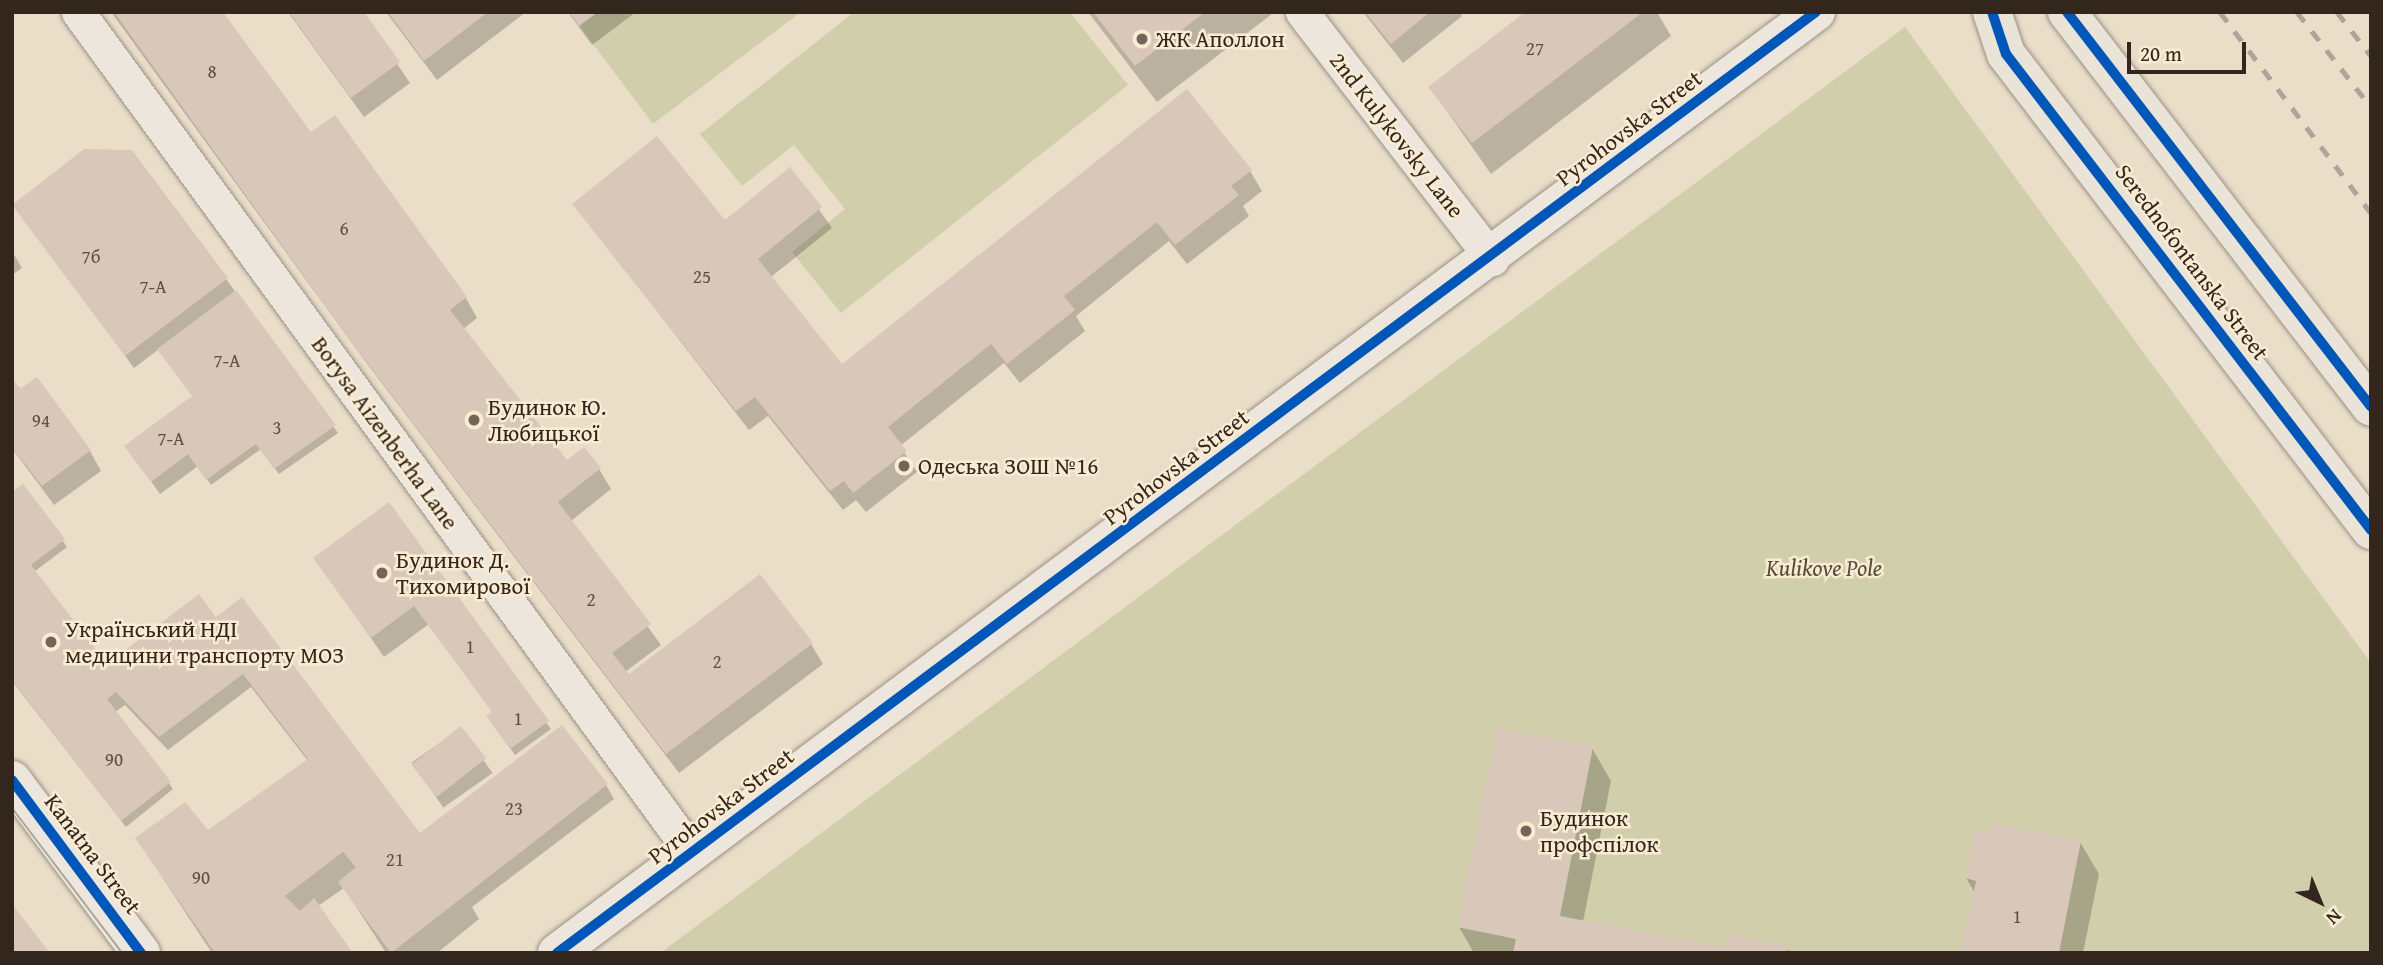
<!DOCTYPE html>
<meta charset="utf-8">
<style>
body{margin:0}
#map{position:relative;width:2383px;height:965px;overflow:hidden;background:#eadec9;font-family:"Gentium Book Plus",serif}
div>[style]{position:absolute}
.green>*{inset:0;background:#d1cfab}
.shadow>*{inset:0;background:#0003;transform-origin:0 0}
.building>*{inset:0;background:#d9c8ba;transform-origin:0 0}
.roads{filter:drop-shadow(0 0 2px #9b9285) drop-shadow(0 0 2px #9b9285)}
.minor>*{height:33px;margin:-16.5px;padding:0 16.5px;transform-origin:16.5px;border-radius:16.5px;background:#ede6dd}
.secondary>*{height:38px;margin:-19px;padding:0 19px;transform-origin:19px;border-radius:19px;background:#ede6dd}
.primary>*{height:38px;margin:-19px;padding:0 19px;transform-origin:19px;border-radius:19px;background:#eae3d7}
.tram>*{height:2px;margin:-1px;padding:0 1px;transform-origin:1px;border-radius:1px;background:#aba59c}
.rail>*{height:5px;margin-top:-2.5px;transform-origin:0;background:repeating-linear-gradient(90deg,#aba59c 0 12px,transparent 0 24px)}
.cycleway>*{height:10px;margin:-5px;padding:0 5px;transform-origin:5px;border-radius:5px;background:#0057b8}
.dots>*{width:19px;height:19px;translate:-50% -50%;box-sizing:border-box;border:4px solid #faecd3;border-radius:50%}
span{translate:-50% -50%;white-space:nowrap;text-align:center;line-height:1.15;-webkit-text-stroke:5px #faecd3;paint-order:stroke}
.number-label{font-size:19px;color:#5d4f44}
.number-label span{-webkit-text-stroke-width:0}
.poi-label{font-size:23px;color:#33261c}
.left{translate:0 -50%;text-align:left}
.street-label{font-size:23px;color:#33261c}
.park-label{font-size:23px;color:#554d3a;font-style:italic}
.frame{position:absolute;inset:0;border:14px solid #33261c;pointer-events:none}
.north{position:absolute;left:2285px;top:867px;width:70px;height:70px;-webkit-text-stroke:5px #faecd3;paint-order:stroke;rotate:137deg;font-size:19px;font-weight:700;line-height:28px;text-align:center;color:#33261c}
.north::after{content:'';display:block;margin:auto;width:24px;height:32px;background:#33261c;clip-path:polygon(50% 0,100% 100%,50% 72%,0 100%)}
.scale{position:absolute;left:2127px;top:42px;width:119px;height:32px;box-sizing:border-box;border:4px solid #33261c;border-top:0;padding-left:9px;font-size:21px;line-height:24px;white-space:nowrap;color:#33261c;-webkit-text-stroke:5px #faecd3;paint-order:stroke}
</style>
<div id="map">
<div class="green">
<i style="clip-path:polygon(569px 12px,801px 12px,653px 124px)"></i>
<i style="clip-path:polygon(854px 12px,1070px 12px,1128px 85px,841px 313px,792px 252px,845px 209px,794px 145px,742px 186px,700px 134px)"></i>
<i style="clip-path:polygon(1905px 27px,2371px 663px,2371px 953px,660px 953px)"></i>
</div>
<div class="shadow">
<i style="clip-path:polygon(111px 12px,221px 12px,311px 135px,466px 298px,477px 318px,463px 329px,567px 463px,584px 450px,599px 469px,611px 489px,571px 521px,661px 645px,625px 672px,628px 677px,811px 644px,823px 664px,679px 773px,365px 361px)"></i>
<i style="clip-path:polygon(288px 12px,362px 12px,410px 83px,364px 117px)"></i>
<i style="clip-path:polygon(386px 12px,526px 12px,437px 80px)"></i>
<i style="clip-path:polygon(568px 12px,636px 12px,592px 45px)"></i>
<i style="clip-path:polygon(1088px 12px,1271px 12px,1272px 14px,1157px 102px)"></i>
<i style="clip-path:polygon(1363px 12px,1460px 12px,1462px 16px,1403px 63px)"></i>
<i style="clip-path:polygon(1528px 12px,1657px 12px,1671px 36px,1491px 174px,1430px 87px)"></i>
<i style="clip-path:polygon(790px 169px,832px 228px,771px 277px,842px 367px,1250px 171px,1262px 191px,1243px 206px,1249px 216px,1187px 264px,1169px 241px,1076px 316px,1085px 331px,1020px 383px,1004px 363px,900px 446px,917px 472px,866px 512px,856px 500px,843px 510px,768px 416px,749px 430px,574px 204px,724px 222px)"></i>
<i style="clip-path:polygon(15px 206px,226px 279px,338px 433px,279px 474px,261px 449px,211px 485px,198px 466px,160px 494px,127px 447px,193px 397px,159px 349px,134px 368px)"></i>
<i style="clip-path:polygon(12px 251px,22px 268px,12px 275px)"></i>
<i style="clip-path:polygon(12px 381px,90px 451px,101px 471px,54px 505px,12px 448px)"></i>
<i style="clip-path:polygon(23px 486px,67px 547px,34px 572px,106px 666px,215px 620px,421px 835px,606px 785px,614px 799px,472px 907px,479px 919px,437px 953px,386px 953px,344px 888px,318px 906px,351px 953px,212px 953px,141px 845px,207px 832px,308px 761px,251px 687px,168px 750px,125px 705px,115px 712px,173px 789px,126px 827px,12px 681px,12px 494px)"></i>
<i style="clip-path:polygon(389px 504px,551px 729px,515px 755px,492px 723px,493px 713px,429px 624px,384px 657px,315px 558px)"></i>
<i style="left:461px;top:728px;width:55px;height:60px;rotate:55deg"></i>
<i style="clip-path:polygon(1592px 748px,1611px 781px,1583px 922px,1726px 950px,1788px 948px,1790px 953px,1474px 953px,1459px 927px)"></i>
<i style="clip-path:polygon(2080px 842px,2099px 874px,2083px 953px,1963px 953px,1975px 893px,1966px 878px)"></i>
</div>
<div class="building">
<i style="clip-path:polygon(114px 12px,223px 12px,311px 132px,335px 115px,467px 297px,450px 310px,567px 460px,584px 447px,601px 468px,558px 502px,651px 624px,612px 653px,629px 674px,760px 574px,813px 643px,666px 754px,352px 343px)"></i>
<i style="clip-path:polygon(289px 12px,364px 12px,400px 62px,351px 98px)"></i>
<i style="clip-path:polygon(388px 12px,488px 12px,424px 61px)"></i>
<i style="clip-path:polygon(569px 12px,598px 12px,579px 26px)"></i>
<i style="clip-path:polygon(1093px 12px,1205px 12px,1135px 66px)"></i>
<i style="clip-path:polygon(1365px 12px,1430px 12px,1391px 44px)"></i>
<i style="clip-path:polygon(1525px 12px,1643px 12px,1472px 143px,1428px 87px)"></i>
<i style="clip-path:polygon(1187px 89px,1252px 170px,1231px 186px,1239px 195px,1175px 245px,1157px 222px,1064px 296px,1075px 310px,1007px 364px,991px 344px,888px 427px,907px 451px,853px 493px,844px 481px,830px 491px,755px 397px,736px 411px,572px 204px,657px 136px,725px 220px,790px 167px,822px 207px,758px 259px,842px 364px)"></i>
<i style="clip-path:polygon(84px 149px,132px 150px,228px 278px,125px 356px,12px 205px)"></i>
<i style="clip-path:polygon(236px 290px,336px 425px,274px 469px,256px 444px,206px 480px,188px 454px,151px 482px,124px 446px,192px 396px,157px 349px)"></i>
<i style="clip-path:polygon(37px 377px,91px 450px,42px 486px,12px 447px,12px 378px,20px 389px)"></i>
<i style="clip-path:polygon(23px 484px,65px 539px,31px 565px,107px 664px,199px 594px,216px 617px,242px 597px,420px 833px,562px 725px,608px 784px,391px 953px,338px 882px,356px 867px,343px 852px,285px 896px,300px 911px,314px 898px,353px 953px,215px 953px,135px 838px,185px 802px,208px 830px,308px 759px,243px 674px,159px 737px,116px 692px,107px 699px,171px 782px,121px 821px,12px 680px,12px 492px)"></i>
<i style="clip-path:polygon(389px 502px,549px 721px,510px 749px,486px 716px,492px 712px,414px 606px,371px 638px,313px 558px)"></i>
<i style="left:461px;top:726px;width:41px;height:63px;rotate:52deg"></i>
<i style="clip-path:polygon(1497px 728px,1593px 747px,1560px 916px,1725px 948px,1727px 934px,1789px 946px,1787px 953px,1513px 953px,1516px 939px,1457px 927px)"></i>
<i style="clip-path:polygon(1993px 823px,2081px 841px,2059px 953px,1961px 953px,1976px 881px,1965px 878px,1975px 830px,1991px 833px)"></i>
<i style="clip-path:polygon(12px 904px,50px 953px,12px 953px)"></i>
</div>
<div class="roads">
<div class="minor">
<i style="left:78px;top:12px;width:1041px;rotate:53.87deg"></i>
<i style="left:1302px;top:12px;width:312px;rotate:52.4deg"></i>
</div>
<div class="secondary">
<i style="left:12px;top:780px;width:216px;rotate:53.3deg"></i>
<i style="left:557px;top:953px;width:1572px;rotate:-36.78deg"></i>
</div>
<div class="primary">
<i style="left:1992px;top:12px;width:44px;rotate:71.6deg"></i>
<i style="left:2006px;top:54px;width:600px;rotate:52.52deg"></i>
<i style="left:2067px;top:12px;width:498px;rotate:52.4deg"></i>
</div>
</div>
<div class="tram">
<i style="left:12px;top:808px;width:182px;rotate:52.8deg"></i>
</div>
<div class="rail">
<i style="left:2220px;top:12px;width:251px;rotate:53.1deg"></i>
<i style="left:2297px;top:12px;width:120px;rotate:52.1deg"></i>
<i style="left:2337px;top:12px;width:56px;rotate:52.3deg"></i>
</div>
<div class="cycleway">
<i style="left:1992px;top:12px;width:44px;rotate:71.6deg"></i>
<i style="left:2006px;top:54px;width:600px;rotate:52.52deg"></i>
<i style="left:2067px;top:12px;width:498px;rotate:52.4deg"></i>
<i style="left:12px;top:780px;width:216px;rotate:53.3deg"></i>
<i style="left:557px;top:953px;width:1572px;rotate:-36.78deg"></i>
</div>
<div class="dots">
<i style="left:1142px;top:39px;background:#736659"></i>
<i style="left:474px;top:420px;background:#736659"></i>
<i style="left:904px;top:466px;background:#736659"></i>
<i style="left:382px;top:573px;background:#736659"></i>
<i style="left:51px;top:642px;background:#736659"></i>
<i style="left:1526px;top:831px;background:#736659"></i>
</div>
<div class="number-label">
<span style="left:1535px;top:49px">27</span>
<span style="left:212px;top:72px">8</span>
<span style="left:344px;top:229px">6</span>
<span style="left:91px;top:257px">7б</span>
<span style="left:702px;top:277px">25</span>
<span style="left:153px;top:287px">7-А</span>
<span style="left:227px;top:361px">7-А</span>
<span style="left:41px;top:421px">94</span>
<span style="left:277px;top:428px">3</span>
<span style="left:171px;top:439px">7-А</span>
<span style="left:591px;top:600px">2</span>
<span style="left:470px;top:647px">1</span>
<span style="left:717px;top:662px">2</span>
<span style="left:518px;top:719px">1</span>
<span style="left:114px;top:760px">90</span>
<span style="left:514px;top:809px">23</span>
<span style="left:395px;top:860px">21</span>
<span style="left:201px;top:878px">90</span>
<span style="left:2017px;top:917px">1</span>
</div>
<div class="poi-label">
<span class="left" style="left:1156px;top:39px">ЖК Аполлон</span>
<span class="left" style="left:488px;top:420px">Будинок Ю.<br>Любицької</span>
<span class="left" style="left:918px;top:466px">Одеська ЗОШ №16</span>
<span class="left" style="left:396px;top:573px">Будинок Д.<br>Тихомирової</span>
<span class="left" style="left:65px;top:642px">Український НДІ<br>медицини транспорту МОЗ</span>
<span class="left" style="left:1540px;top:831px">Будинок<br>профспілок</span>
</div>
<div class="street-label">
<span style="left:1629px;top:128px;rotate:-37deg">Pyrohovska Street</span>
<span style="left:1397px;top:135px;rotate:52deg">2nd Kulykovsky Lane</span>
<span style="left:2192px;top:262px;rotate:53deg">Serednofontanska Street</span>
<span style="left:385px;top:433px;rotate:54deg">Borysa Aizenberha Lane</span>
<span style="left:1176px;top:467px;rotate:-37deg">Pyrohovska Street</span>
<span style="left:721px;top:806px;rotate:-37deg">Pyrohovska Street</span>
<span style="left:93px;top:854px;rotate:53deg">Kanatna Street</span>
</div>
<div class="park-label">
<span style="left:1824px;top:568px">Kulikove Pole</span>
</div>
<div class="frame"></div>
<div class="north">N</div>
<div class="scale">20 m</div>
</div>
